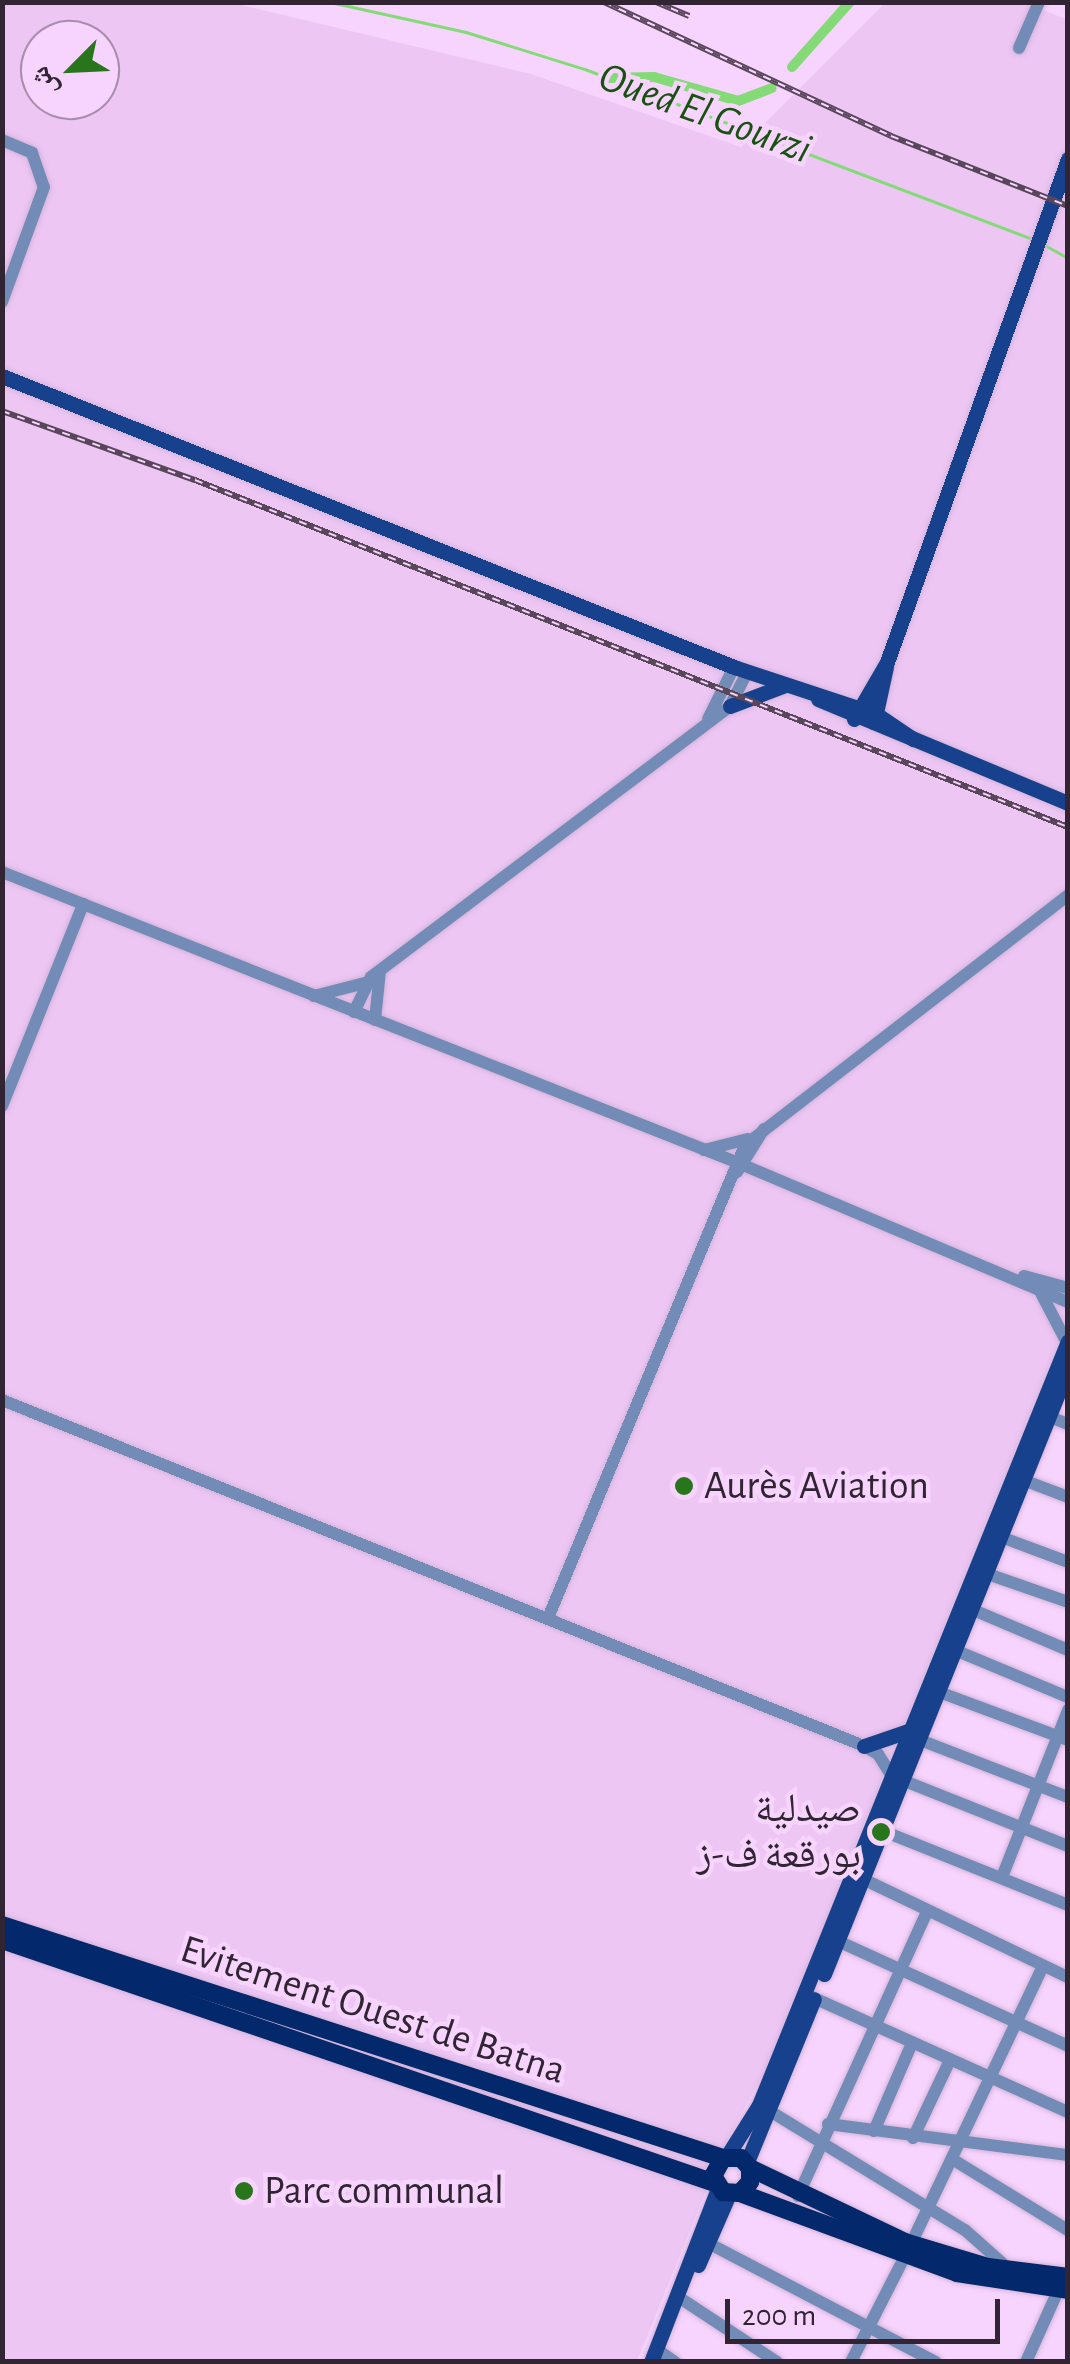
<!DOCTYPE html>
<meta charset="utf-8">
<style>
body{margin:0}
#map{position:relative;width:1070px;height:2364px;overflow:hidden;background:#f7d4fd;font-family:"Alegreya Sans","Noto Naskh Arabic",sans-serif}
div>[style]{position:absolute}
.built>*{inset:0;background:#edc6f4}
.stream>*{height:2.5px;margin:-1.25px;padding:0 1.25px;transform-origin:1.25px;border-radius:1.25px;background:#84da77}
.canal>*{height:10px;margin:-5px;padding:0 5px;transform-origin:5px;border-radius:5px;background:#84da77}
.roads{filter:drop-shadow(0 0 2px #d3b4d9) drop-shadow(0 0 2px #d3b4d9)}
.minor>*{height:12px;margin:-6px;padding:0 6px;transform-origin:6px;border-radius:6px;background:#738cb7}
.major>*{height:15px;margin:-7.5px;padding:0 7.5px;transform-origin:7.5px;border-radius:7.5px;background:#18418d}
.highway>*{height:18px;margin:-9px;padding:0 9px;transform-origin:9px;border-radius:9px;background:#03286c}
.rail>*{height:6px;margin-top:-3px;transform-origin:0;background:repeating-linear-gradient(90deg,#f7d4fd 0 8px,#58465a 0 16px);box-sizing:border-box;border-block:2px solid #58465a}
.dots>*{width:28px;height:28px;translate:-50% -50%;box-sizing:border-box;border:5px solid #f7d4fd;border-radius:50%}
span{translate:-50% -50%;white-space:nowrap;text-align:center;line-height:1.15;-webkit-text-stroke:9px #f7d4fd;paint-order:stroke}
.poi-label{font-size:40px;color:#312433}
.left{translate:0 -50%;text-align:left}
.right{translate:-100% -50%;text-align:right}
.street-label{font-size:40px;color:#312433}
.water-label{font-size:42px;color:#185110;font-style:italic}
.frame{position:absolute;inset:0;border:5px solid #312433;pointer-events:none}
.north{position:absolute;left:20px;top:20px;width:100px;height:100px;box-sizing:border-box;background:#f7d4fd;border:2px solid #a88eac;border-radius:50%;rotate:246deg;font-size:28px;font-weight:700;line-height:40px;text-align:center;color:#312433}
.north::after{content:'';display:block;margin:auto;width:35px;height:45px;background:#28751c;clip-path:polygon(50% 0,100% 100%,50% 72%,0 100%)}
.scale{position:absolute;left:725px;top:2299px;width:275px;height:45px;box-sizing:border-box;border:5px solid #312433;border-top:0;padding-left:12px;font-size:30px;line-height:35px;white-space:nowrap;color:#312433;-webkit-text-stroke:8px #f7d4fd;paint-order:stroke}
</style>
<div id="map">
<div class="built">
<i style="clip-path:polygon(evenodd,3px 3px,233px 3px,531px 74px,741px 147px,885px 3px,1045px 3px,1043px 10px,1068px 20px,1067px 1321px,764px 2072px,725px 2144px,637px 2361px,3px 2362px,3px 3px,40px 40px,100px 40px,100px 100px,40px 100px,40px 40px)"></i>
</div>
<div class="stream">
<i style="left:330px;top:2px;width:139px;rotate:12.4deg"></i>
<i style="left:466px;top:32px;width:125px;rotate:17.3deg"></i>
<i style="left:585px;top:69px;width:477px;rotate:20.8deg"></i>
<i style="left:1043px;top:244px;width:29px;rotate:29deg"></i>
</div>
<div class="canal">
<i style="left:792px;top:67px;width:87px;rotate:-48.3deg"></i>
<i style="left:608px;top:78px;width:46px;rotate:-1.2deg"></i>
<i style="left:654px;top:77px;width:87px;rotate:15.9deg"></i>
<i style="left:738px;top:101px;width:36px;rotate:-21deg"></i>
</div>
<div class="roads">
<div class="minor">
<i style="left:1019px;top:48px;width:50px;rotate:-66.5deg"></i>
<i style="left:2px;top:140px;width:33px;rotate:23deg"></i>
<i style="left:32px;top:153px;width:36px;rotate:71deg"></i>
<i style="left:44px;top:187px;width:122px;rotate:110.1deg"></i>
<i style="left:708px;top:719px;width:58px;rotate:-63.4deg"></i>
<i style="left:2px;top:872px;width:789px;rotate:21.56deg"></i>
<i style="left:736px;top:1162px;width:360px;rotate:22.9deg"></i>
<i style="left:314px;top:996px;width:53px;rotate:-14.3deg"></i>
<i style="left:354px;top:1012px;width:39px;rotate:-64deg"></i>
<i style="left:371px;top:977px;width:450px;rotate:-37deg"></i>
<i style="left:730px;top:706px;width:38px;rotate:-63deg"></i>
<i style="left:375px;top:1020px;width:49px;rotate:-84.2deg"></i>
<i style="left:2px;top:1106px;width:218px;rotate:-68.1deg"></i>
<i style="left:704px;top:1150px;width:45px;rotate:-14deg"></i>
<i style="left:737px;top:1172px;width:51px;rotate:-57.9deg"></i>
<i style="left:1024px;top:1276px;width:46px;rotate:15.3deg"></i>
<i style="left:1041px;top:1293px;width:56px;rotate:62.5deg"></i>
<i style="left:2px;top:1400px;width:929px;rotate:21.87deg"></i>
<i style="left:864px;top:1746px;width:16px;rotate:30deg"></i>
<i style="left:878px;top:1754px;width:26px;rotate:58deg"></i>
<i style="left:892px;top:1776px;width:189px;rotate:21.7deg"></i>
<i style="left:1042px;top:1414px;width:28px;rotate:21deg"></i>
<i style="left:1018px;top:1478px;width:53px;rotate:20.8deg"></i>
<i style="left:1001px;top:1537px;width:72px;rotate:20.5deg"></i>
<i style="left:979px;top:1571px;width:94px;rotate:19.2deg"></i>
<i style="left:971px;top:1609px;width:105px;rotate:22.9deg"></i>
<i style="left:548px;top:1618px;width:512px;rotate:-67.39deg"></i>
<i style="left:745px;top:1145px;width:408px;rotate:-37.7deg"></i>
<i style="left:950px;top:1648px;width:128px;rotate:22.6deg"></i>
<i style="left:939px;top:1692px;width:138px;rotate:20.4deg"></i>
<i style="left:920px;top:1740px;width:159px;rotate:21.1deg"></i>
<i style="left:883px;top:1831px;width:199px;rotate:21.8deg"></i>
<i style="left:1002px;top:1877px;width:180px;rotate:-68.4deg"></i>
<i style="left:863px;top:1879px;width:227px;rotate:25.6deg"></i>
<i style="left:829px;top:1937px;width:263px;rotate:24.5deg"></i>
<i style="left:805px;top:1994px;width:288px;rotate:24.2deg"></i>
<i style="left:760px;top:2105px;width:240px;rotate:31.4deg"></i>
<i style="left:965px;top:2230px;width:62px;rotate:41.7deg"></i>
<i style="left:828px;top:2124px;width:242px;rotate:7.4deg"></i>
<i style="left:874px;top:2131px;width:96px;rotate:-66.6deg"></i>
<i style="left:913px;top:2138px;width:86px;rotate:-64.6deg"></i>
<i style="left:952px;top:2159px;width:136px;rotate:31.5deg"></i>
<i style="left:798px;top:2196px;width:313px;rotate:-65.6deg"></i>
<i style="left:708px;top:2243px;width:257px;rotate:27.6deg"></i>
<i style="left:911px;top:2244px;width:308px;rotate:-64.6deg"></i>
<i style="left:683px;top:2300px;width:113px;rotate:33.4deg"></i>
<i style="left:662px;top:2353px;width:16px;rotate:35deg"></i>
<i style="left:851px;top:2362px;width:119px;rotate:-63deg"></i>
<i style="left:1026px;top:2362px;width:88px;rotate:-65.8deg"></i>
</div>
<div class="major">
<i style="left:2px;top:376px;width:788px;rotate:21.68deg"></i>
<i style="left:734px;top:667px;width:150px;rotate:18.3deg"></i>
<i style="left:876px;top:714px;width:45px;rotate:34deg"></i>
<i style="left:818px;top:699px;width:271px;rotate:22.6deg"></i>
<i style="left:730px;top:706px;width:57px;rotate:-20.7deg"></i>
<i style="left:854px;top:719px;width:66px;rotate:-59.9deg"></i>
<i style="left:887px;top:662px;width:535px;rotate:-70.21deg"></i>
<i style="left:874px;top:722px;width:56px;rotate:-77.7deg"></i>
<i style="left:864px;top:1746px;width:50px;rotate:-18.8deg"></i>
<i style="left:824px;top:1974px;width:652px;rotate:-68.04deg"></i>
<i style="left:727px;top:2156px;width:60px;rotate:-57.9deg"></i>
<i style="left:759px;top:2105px;width:824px;rotate:-67.98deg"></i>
<i style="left:747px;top:2162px;width:176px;rotate:-67.7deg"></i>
<i style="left:698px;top:2265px;width:77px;rotate:-66.4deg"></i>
<i style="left:651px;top:2362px;width:186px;rotate:-68.9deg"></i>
</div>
<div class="highway">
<i style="left:2px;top:1925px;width:758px;rotate:17.91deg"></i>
<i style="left:2px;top:1940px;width:753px;rotate:18.82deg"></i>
<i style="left:750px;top:2168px;width:172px;rotate:25.5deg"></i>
<i style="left:905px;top:2242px;width:87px;rotate:16.8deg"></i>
<i style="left:988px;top:2267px;width:81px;rotate:7.1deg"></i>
<i style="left:740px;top:2193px;width:15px;rotate:-48deg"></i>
<i style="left:750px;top:2182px;width:14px;rotate:-90deg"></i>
<i style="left:750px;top:2168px;width:13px;rotate:-132deg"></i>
<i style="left:741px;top:2158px;width:18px;rotate:180deg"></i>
<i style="left:723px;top:2158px;width:21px;rotate:119deg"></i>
<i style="left:713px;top:2176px;width:19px;rotate:58deg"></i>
<i style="left:723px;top:2192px;width:17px;rotate:3deg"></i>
<i style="left:740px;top:2193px;width:231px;rotate:20.2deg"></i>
<i style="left:957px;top:2273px;width:112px;rotate:8.7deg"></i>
</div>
</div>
<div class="rail">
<i style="left:604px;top:2px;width:317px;rotate:25deg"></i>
<i style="left:891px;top:136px;width:190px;rotate:21.6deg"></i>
<i style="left:656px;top:2px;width:36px;rotate:23deg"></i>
<i style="left:2px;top:411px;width:205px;rotate:19.7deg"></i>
<i style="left:195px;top:480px;width:939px;rotate:21.68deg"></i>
</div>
<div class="dots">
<i style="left:684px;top:1486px;background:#28751c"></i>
<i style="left:881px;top:1832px;background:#28751c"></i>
<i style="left:244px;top:2191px;background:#28751c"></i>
</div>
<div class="poi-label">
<span class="left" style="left:704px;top:1486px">Aurès Aviation</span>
<span class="right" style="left:861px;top:1832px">صيدلية<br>بورقعة ف-ز</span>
<span class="left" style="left:264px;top:2191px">Parc communal</span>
</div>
<div class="street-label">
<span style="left:373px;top:2010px;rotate:18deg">Evitement Ouest de Batna</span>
</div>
<div class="water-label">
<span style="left:705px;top:113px;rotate:20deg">Oued El Gourzi</span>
</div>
<div class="frame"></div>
<div class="north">ش</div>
<div class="scale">200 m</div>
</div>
